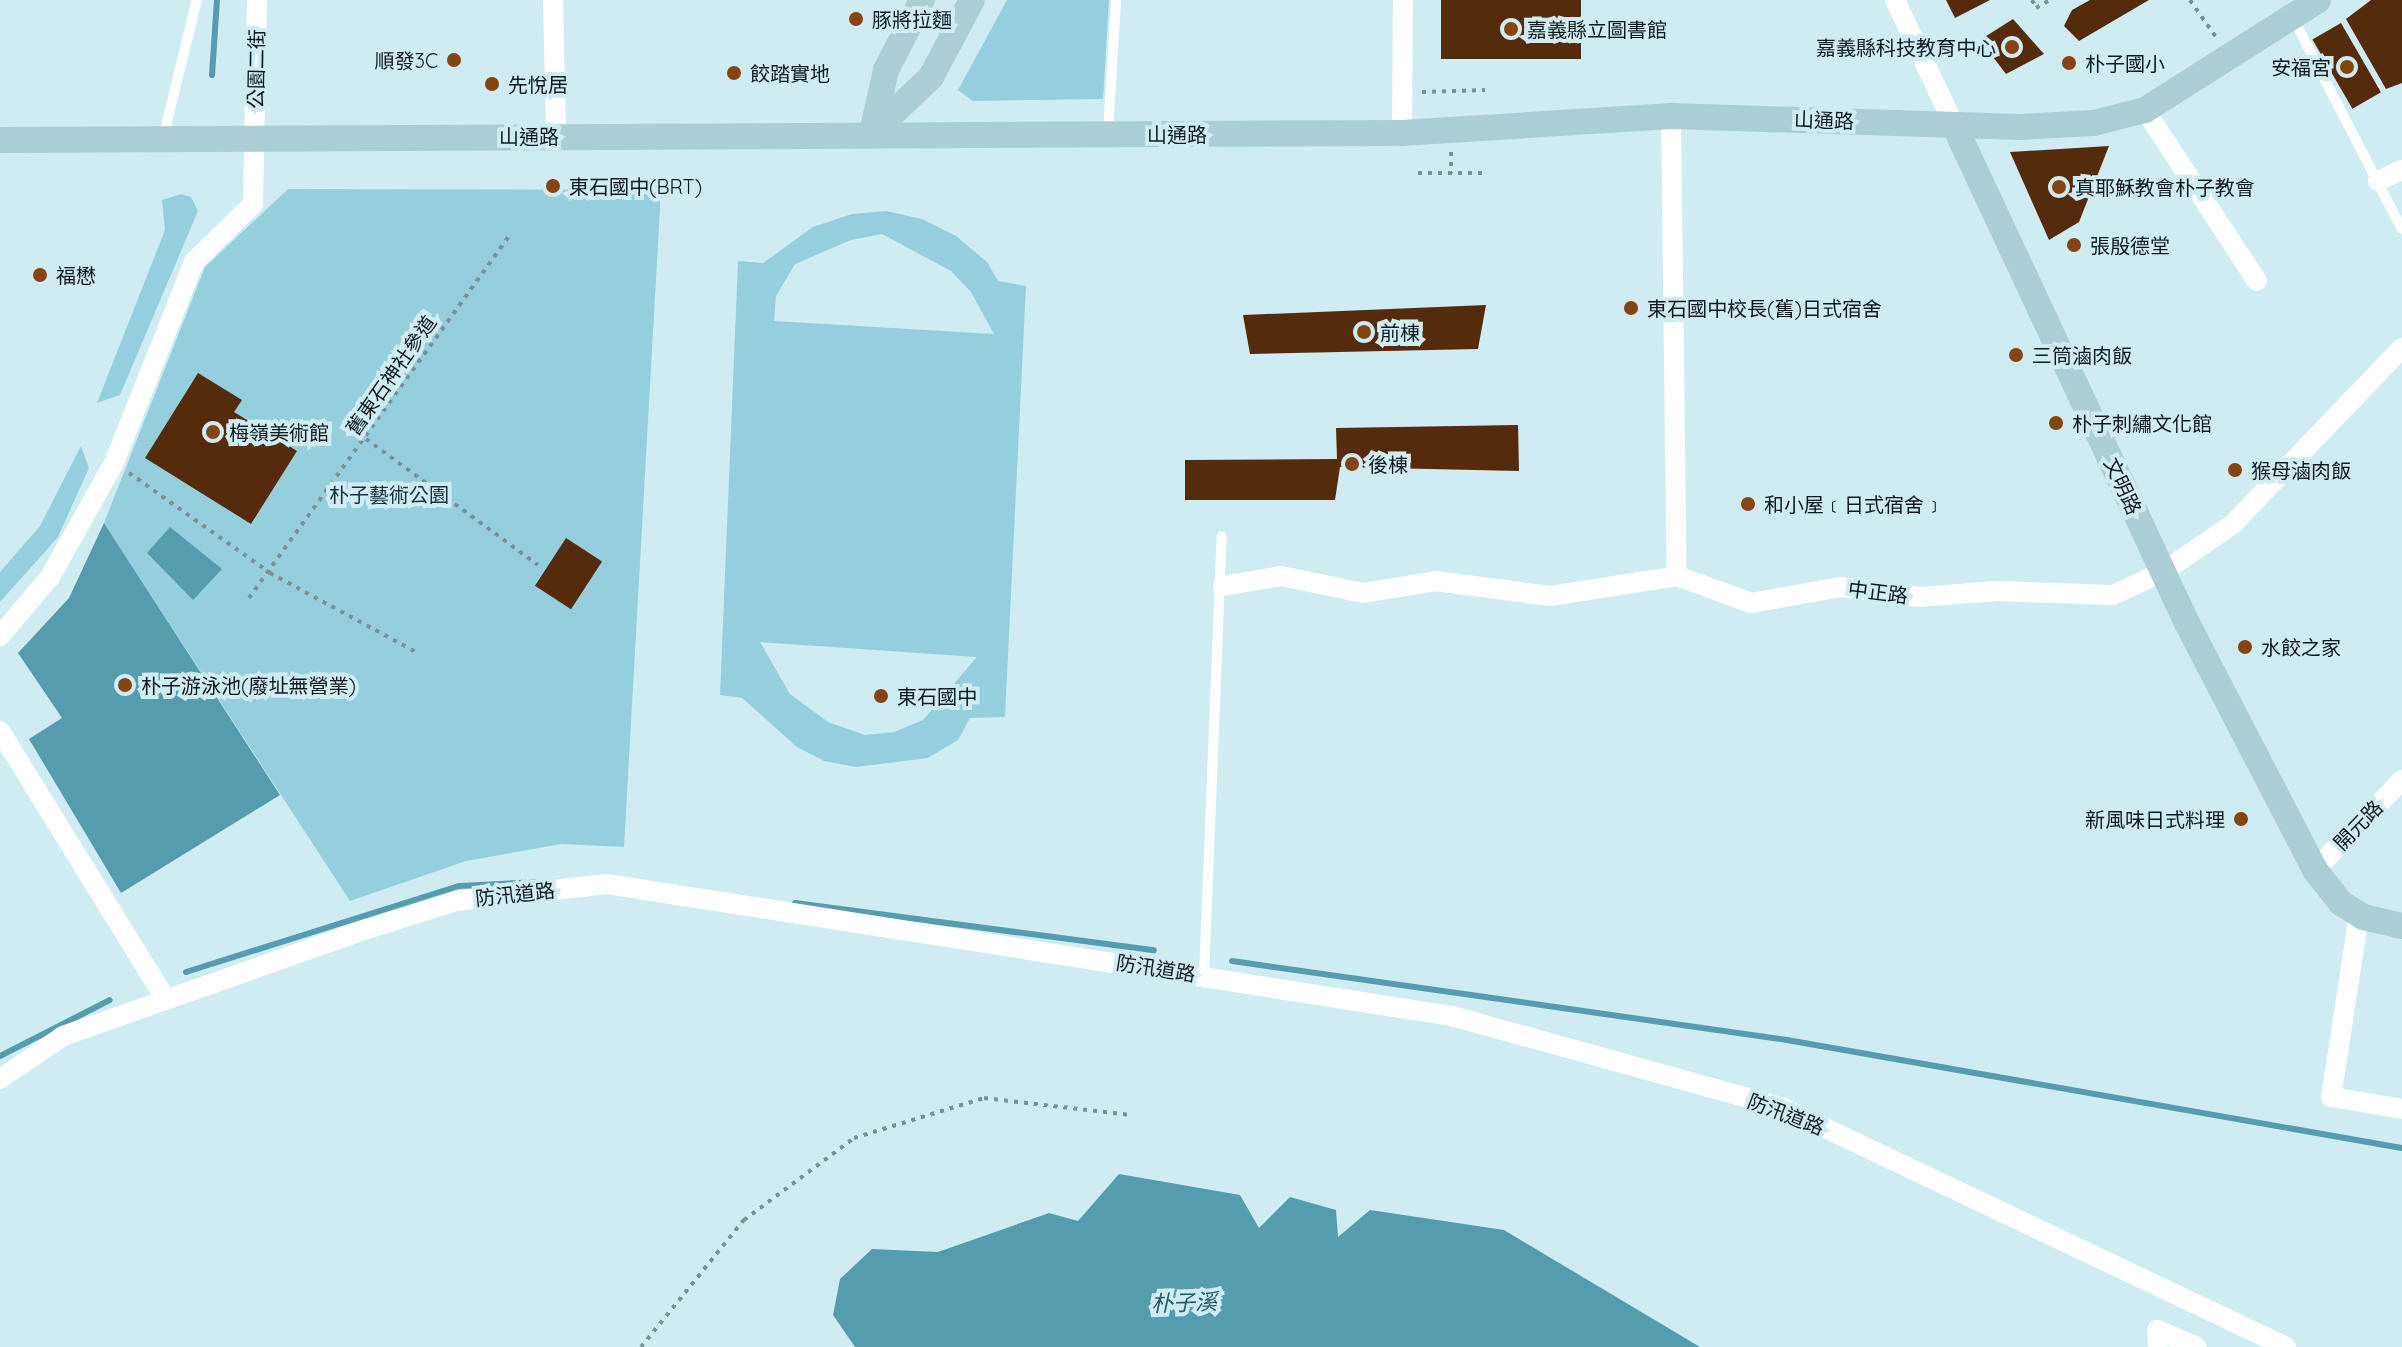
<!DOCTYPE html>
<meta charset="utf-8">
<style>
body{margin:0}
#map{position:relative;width:2402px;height:1347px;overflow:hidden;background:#cfecf3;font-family:Quicksand,"Noto Sans TC",sans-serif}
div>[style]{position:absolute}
.green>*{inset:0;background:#95cfdd}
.water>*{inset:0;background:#559dae}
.stream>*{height:6px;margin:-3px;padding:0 3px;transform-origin:3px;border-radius:3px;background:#559dae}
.building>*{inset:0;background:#562b0c;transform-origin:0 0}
.path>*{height:4px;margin-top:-2px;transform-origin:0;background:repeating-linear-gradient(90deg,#7c9196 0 4px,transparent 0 10px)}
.lane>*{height:10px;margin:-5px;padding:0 5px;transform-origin:5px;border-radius:5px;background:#fff}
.street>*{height:20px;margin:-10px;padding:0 10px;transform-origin:10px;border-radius:10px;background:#fff}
.secondary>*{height:26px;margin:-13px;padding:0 13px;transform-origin:13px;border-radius:13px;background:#abced5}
.dots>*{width:22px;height:22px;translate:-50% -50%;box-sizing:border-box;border:4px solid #cfecf3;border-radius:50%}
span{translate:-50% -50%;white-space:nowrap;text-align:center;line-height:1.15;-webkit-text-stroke:8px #cfecf3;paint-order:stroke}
.poi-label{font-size:20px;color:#0f191c}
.left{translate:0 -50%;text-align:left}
.right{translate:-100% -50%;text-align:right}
.street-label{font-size:20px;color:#0f191c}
.park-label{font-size:20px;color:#0f323a}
.water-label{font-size:22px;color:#205c69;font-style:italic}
</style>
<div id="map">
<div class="green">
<i style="clip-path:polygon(1007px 0,1109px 0,1103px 99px,973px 101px,958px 90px)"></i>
<i style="clip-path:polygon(288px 189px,661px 190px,624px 847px,561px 844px,466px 861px,350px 901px,104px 523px,205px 267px)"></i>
<i style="clip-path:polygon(181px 194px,191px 197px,198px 211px,120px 395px,97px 403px,165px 230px,162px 200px)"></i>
<i style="clip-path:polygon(evenodd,886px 211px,922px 219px,956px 236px,987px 262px,998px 281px,1026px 286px,1005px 717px,970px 718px,958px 740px,928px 758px,856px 767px,824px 761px,797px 747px,742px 698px,720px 695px,738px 261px,763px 263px,813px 227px,852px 214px,886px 211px,882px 234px,951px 271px,971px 292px,994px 334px,774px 321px,776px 296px,795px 264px,851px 240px,882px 234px,886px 211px,760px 642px,976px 657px,976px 658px,923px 720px,894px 732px,865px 735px,828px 722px,790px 694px,760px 642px)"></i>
<i style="clip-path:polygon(81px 446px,89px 468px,58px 537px,0 602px,0 572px,40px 526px)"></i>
</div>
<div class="water">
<i style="clip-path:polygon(104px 523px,280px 795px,121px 893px,29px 739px,62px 718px,18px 653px,69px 598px)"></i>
<i style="clip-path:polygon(170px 527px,222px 569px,193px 600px,147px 553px)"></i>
<i style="clip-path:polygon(1119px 1174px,1240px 1195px,1259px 1228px,1290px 1197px,1336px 1210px,1338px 1237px,1370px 1210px,1504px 1230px,1700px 1347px,855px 1347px,833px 1315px,840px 1279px,872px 1249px,938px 1252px,1049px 1213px,1078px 1221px)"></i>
</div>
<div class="stream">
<i style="left:212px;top:75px;width:75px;rotate:-86.2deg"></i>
<i style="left:795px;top:903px;width:362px;rotate:7.5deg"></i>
<i style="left:1232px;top:961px;width:561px;rotate:8.1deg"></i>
<i style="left:1787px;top:1040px;width:624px;rotate:9.96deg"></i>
<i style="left:186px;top:972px;width:286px;rotate:-17.5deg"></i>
<i style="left:459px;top:886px;width:78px;rotate:-2.9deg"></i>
<i style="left:0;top:1056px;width:123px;rotate:-27deg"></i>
</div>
<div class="building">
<i style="left:1441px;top:0;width:140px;height:59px"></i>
<i style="clip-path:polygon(1946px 0,1990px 0,1955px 18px)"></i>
<i style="clip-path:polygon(2090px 0,2149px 0,2079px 41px,2064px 26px,2072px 10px)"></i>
<i style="clip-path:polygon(2371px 0,2402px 0,2402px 83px,2386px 89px,2346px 19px)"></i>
<i style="clip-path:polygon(2013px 19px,2044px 54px,2006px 74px,1980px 40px)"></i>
<i style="left:2341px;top:23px;width:80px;height:33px;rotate:60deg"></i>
<i style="clip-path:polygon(2109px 146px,2079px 222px,2049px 240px,2010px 152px)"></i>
<i style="clip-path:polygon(1486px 305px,1478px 349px,1250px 354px,1243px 315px)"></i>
<i style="clip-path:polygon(198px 373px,242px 400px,234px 412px,297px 451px,251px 524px,145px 458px)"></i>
<i style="clip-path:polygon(1518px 425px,1519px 471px,1340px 467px,1335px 500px,1185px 500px,1185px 460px,1337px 459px,1336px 428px)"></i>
<i style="left:566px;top:538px;width:43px;height:57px;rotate:33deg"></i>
</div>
<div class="path">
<i style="left:2032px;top:0;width:9px;rotate:63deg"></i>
<i style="left:2036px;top:8px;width:16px;rotate:-30deg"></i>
<i style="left:2190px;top:0;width:45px;rotate:54.9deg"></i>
<i style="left:1422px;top:92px;width:63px;rotate:-1.8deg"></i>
<i style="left:1451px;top:152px;width:21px;rotate:90deg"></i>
<i style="left:1418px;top:173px;width:65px"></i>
<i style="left:366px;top:439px;width:213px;rotate:36.2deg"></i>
<i style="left:129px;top:473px;width:173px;rotate:35.3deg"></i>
<i style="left:270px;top:573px;width:166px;rotate:28.4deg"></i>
<i style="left:249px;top:598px;width:448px;rotate:-54.3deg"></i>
<i style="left:641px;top:1347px;width:164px;rotate:-51deg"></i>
<i style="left:744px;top:1220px;width:137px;rotate:-36.7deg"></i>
<i style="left:854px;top:1138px;width:136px;rotate:-17.1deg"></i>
<i style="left:984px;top:1098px;width:148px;rotate:6.6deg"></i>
</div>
<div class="lane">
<i style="left:2293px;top:18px;width:237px;rotate:62.7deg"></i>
<i style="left:1108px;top:132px;width:132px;rotate:-86.5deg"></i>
<i style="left:163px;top:138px;width:142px;rotate:-76.2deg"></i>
<i style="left:1204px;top:976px;width:440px;rotate:-87.7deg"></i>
</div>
<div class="street">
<i style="left:553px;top:0;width:136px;rotate:88.7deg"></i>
<i style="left:1895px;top:0;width:138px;rotate:64.7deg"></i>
<i style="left:2145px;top:110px;width:204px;rotate:56.8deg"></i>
<i style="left:1671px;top:116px;width:460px;rotate:89.3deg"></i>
<i style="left:1402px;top:133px;width:133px;rotate:-89.6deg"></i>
<i style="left:2378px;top:181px;width:26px;rotate:-25deg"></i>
<i style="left:1223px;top:586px;width:59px;rotate:-9.8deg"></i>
<i style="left:1281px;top:576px;width:84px;rotate:11.7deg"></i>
<i style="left:1363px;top:593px;width:74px;rotate:-9.3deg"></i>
<i style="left:1436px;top:581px;width:115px;rotate:7.5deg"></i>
<i style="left:1550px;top:596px;width:129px;rotate:-8.9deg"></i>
<i style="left:1677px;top:576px;width:79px;rotate:20deg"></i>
<i style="left:1751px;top:603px;width:91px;rotate:-10.1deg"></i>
<i style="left:1841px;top:587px;width:79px;rotate:7.3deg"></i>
<i style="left:1919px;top:597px;width:78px;rotate:-4.4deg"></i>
<i style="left:1997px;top:591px;width:116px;rotate:2deg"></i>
<i style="left:2113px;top:595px;width:55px;rotate:-24.7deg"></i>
<i style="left:2163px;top:572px;width:85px;rotate:-34.4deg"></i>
<i style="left:2233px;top:524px;width:244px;rotate:-46.2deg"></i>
<i style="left:0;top:636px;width:77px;rotate:-49.7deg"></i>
<i style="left:50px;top:577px;width:131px;rotate:-60.7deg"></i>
<i style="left:114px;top:463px;width:216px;rotate:-68.3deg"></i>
<i style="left:194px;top:262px;width:83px;rotate:-44.5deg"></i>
<i style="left:253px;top:204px;width:204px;rotate:-88.9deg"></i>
<i style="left:0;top:731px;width:316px;rotate:58.3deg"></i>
<i style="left:2315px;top:870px;width:125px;rotate:-46deg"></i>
<i style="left:2359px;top:915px;width:184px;rotate:98.7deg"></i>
<i style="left:2331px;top:1097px;width:72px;rotate:9.6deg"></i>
<i style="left:0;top:1079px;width:76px;rotate:-34.3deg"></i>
<i style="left:63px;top:1036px;width:316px;rotate:-19.4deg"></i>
<i style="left:361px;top:931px;width:100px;rotate:-17.5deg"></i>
<i style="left:456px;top:901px;width:152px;rotate:-6.4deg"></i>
<i style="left:607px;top:884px;width:855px;rotate:8.88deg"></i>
<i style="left:1452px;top:1016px;width:344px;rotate:15.5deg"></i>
<i style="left:1783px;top:1108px;width:557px;rotate:25.41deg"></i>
<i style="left:2158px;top:1347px;width:17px;rotate:-93deg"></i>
<i style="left:2157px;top:1330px;width:43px;rotate:23deg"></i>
</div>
<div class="secondary">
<i style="left:1954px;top:125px;width:550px;rotate:64.93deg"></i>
<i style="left:2187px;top:623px;width:278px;rotate:62.6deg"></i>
<i style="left:2315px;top:870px;width:42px;rotate:51.8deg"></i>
<i style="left:2341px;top:903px;width:26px;rotate:32deg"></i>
<i style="left:2363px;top:917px;width:40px;rotate:13deg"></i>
<i style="left:872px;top:133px;width:81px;rotate:-43.5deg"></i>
<i style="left:931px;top:77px;width:87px;rotate:-62deg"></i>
<i style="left:872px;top:133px;width:65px;rotate:-77.5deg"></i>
<i style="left:886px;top:70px;width:79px;rotate:-62.8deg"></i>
<i style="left:0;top:140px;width:1402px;rotate:-0.29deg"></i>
<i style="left:1402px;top:133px;width:270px;rotate:-3.6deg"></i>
<i style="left:1671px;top:116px;width:349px;rotate:1.8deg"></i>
<i style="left:2020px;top:127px;width:74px;rotate:-3.1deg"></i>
<i style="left:2094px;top:123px;width:53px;rotate:-14.3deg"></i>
<i style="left:2145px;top:110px;width:205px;rotate:-32.4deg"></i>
</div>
<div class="dots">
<i style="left:856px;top:19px;background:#864411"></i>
<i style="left:1511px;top:29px;background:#864411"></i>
<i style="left:2012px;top:47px;background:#864411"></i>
<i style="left:454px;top:60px;background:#864411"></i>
<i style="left:2069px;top:63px;background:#864411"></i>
<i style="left:2347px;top:67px;background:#864411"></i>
<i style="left:734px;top:73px;background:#864411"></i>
<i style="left:492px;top:84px;background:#864411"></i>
<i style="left:553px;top:186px;background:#864411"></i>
<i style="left:2059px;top:187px;background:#864411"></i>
<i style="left:2074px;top:245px;background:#864411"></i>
<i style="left:40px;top:275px;background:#864411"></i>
<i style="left:1631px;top:308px;background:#864411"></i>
<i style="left:1364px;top:332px;background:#864411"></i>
<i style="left:2016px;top:355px;background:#864411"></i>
<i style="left:2056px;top:423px;background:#864411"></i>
<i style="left:213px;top:432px;background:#864411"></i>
<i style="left:1352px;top:464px;background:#864411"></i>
<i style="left:2235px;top:470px;background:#864411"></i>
<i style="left:1748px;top:504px;background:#864411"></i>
<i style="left:2245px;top:647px;background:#864411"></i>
<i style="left:125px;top:685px;background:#864411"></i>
<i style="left:881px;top:696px;background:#864411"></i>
<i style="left:2241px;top:819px;background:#864411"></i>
</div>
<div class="poi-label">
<span class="left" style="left:872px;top:19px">豚將拉麵</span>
<span class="left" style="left:1527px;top:29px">嘉義縣立圖書館</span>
<span class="right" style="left:1996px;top:47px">嘉義縣科技教育中心</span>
<span class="right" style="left:438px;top:60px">順發3C</span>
<span class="left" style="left:2085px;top:63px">朴子國小</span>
<span class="right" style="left:2331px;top:67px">安福宮</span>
<span class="left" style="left:750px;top:73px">餃踏實地</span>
<span class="left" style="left:508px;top:84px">先悅居</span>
<span class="left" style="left:569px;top:186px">東石國中(BRT)</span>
<span class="left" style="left:2075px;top:187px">真耶穌教會朴子教會</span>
<span class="left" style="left:2090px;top:245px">張殷德堂</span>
<span class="left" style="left:56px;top:275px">福懋</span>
<span class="left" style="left:1647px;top:308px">東石國中校長(舊)日式宿舍</span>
<span class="left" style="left:1380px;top:332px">前棟</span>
<span class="left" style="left:2032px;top:355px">三筒滷肉飯</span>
<span class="left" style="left:2072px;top:423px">朴子刺繡文化館</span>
<span class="left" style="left:229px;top:432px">梅嶺美術館</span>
<span class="left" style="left:1368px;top:464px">後棟</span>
<span class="left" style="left:2251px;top:470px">猴母滷肉飯</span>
<span class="left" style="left:1764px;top:504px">和小屋﹝日式宿舍﹞</span>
<span class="left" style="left:2261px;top:647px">水餃之家</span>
<span class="left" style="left:141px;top:685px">朴子游泳池(廢址無營業)</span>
<span class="left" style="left:897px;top:696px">東石國中</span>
<span class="right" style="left:2225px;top:819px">新風味日式料理</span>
</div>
<div class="street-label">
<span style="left:256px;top:69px;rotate:-89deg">公園二街</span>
<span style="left:1824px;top:120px;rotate:2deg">山通路</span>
<span style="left:1177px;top:134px">山通路</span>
<span style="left:529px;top:136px">山通路</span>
<span style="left:391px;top:375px;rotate:-55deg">舊東石神社參道</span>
<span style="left:2123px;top:486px;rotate:65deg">文明路</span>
<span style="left:1878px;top:592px;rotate:7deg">中正路</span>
<span style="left:2358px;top:825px;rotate:-46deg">開元路</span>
<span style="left:515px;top:894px;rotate:-6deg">防汛道路</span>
<span style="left:1156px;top:968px;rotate:9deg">防汛道路</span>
<span style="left:1786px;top:1114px;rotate:21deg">防汛道路</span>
</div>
<div class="park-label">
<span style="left:389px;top:494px">朴子藝術公園</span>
</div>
<div class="water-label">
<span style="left:1184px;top:1303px;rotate:-2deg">朴子溪</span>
</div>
</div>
